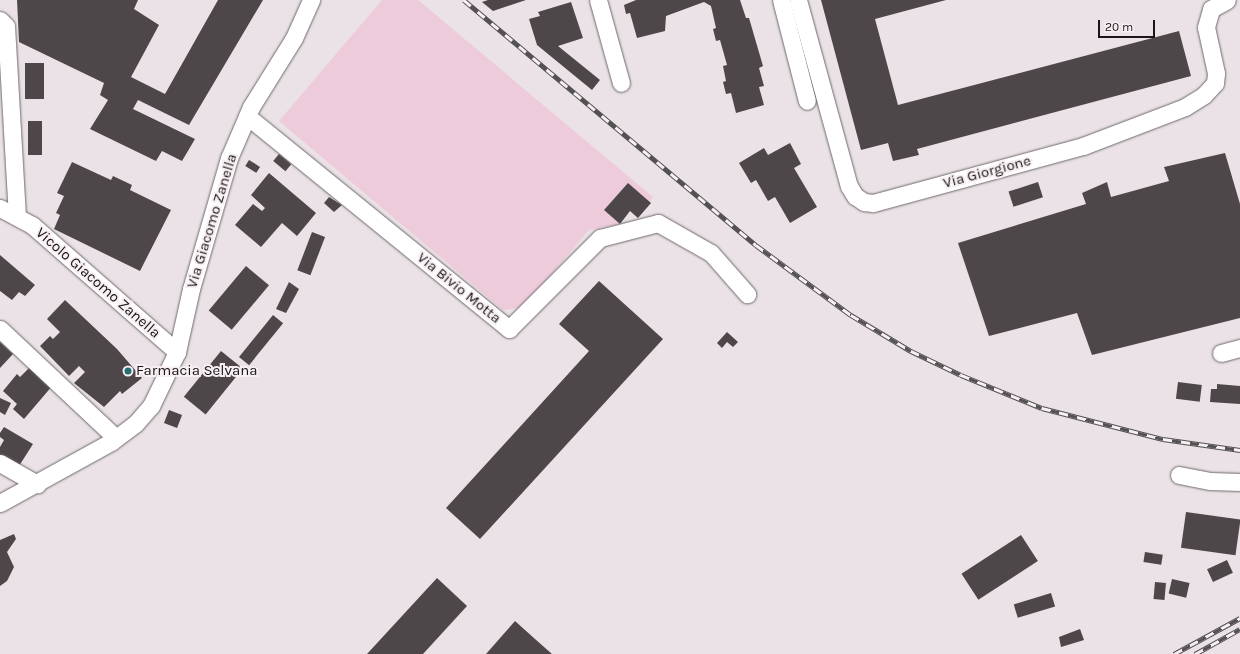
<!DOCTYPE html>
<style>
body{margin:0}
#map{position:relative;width:1240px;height:654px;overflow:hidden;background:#eae2e6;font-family:Karla,sans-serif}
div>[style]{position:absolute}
.green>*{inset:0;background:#edcbdb}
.building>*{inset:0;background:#4d474a;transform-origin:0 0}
.roads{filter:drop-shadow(0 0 1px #6e686b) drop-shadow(0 0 1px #6e686b)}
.street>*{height:17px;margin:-8.5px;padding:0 8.5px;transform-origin:8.5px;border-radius:8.5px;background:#fff}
.rail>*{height:4.5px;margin-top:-2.25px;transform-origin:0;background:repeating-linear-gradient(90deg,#f7eff3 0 9px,#545153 0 18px);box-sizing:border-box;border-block:1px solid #545153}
.dots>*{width:11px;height:11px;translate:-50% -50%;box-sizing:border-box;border:2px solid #f7eff3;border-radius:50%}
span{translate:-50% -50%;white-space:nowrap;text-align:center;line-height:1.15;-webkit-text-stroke:4px #f7eff3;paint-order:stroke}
.street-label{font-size:15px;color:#181617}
.poi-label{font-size:15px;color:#181617}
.left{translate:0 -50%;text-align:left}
.scale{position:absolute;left:1098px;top:20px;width:57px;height:18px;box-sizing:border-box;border:2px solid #181617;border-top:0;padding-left:5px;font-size:12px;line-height:14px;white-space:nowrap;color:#181617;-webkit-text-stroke:3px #f7eff3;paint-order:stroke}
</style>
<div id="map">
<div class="green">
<i style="clip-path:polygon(382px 0,418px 0,653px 197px,638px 218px,630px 211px,620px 224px,589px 230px,529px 300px,519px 308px,503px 310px,279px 121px)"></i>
</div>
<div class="building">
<i style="clip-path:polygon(17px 0,138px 0,134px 9px,159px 25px,131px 77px,165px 94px,218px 0,263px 0,189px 125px,138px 100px,133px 109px,195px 139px,182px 161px,162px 151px,156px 161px,90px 129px,108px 100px,100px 95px,104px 83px,19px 42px)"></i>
<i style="clip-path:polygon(488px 0,526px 0,493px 11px,482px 2px)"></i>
<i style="clip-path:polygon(636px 0,740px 0,746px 18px,749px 18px,763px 66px,759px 68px,764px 86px,759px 87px,764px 105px,736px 113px,731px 93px,726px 94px,723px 82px,726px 81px,723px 66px,727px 65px,720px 40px,716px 41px,713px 29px,716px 28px,711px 6px,704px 2px,666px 16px,665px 31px,637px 38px,630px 13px,626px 14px,624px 5px)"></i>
<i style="clip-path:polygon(821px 0,946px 0,875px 19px,898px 105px,1179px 31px,1191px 76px,917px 149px,919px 155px,893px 161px,888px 143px,861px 150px)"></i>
<i style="clip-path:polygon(571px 2px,583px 38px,558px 46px,600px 80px,592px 90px,537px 45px,529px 19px,540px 16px,538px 12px)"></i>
<i style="left:25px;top:63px;width:19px;height:36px"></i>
<i style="left:28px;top:121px;width:14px;height:34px"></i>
<i style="clip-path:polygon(790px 143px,801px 164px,794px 168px,817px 207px,790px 223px,775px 197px,768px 201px,756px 180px,751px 183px,739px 163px,764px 148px,768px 155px)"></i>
<i style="clip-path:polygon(1225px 153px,1240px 204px,1240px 318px,1092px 355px,1077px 313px,989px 336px,958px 243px,1086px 204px,1082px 193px,1107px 182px,1111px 197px,1169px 181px,1164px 167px)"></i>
<i style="left:279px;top:154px;width:16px;height:9px;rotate:40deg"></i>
<i style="left:249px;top:160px;width:13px;height:7px;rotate:32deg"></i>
<i style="clip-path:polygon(72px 162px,111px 180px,113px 176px,132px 185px,130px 190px,171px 210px,140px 271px,54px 229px,60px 215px,56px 213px,64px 196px,57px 193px)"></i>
<i style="clip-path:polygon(269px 173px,316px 213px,297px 236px,282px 223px,261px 247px,235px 225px,253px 204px,262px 211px,265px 208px,251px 195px)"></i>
<i style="left:1038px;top:182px;width:16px;height:31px;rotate:72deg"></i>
<i style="clip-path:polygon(628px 183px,651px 203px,638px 218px,630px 211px,620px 224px,604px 210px)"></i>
<i style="clip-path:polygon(329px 197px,342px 205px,334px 212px,324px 203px)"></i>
<i style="left:312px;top:232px;width:14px;height:41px;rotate:21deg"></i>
<i style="clip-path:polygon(0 255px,35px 285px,25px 296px,19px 292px,12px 300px,0 291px)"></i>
<i style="left:246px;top:266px;width:30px;height:58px;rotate:40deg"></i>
<i style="clip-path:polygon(599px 281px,663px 339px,480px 539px,446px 508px,589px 351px,559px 324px)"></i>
<i style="clip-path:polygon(289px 282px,299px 289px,286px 313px,276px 309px)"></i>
<i style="clip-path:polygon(65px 300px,117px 349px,142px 378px,122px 394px,120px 391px,104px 407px,74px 383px,85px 372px,79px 366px,69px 376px,40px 346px,50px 336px,53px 339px,60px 332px,47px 319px)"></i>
<i style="left:273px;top:315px;width:13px;height:54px;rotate:39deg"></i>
<i style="clip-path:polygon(727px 332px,738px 342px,733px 347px,727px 342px,722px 348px,717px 343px)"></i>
<i style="clip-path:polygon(0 342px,13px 354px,0 368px)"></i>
<i style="left:221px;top:351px;width:28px;height:59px;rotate:39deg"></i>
<i style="clip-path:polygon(29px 368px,53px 385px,24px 419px,13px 409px,17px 404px,3px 391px,17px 374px,20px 377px)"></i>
<i style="left:1178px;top:382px;width:24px;height:17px;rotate:7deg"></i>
<i style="clip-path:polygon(1217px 384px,1240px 386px,1240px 404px,1210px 402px,1211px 389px,1217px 389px)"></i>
<i style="clip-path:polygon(0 398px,11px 403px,5px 415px,0 412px)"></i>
<i style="left:169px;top:410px;width:14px;height:14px;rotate:21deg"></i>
<i style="clip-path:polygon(4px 427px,33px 444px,19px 466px,0 455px,0 447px,4px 440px,0 437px,0 433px)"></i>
<i style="left:1186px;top:512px;width:55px;height:36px;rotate:8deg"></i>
<i style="clip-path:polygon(14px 534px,16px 539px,7px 552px,14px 567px,7px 581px,0 586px,0 540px)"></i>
<i style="left:1021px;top:535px;width:31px;height:71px;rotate:57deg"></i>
<i style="left:1145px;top:552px;width:18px;height:10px;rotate:9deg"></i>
<i style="left:1227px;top:560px;width:14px;height:22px;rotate:65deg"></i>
<i style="clip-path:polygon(437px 578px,467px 606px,423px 654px,367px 654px)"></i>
<i style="left:1172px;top:579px;width:18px;height:15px;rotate:13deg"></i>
<i style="left:1155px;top:582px;width:11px;height:17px;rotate:5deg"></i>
<i style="left:1051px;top:593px;width:14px;height:39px;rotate:73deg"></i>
<i style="clip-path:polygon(515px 621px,535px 639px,552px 654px,486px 654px)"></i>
<i style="clip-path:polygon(1080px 629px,1084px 640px,1061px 647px,1059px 637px)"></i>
</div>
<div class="roads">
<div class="street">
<i style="left:598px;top:0;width:86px;rotate:74.5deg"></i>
<i style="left:781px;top:0;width:104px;rotate:75.6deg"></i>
<i style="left:798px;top:0;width:193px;rotate:74.7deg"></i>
<i style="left:849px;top:186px;width:12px;rotate:59deg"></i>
<i style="left:855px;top:196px;width:11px;rotate:34deg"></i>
<i style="left:864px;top:202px;width:9px;rotate:6deg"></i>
<i style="left:873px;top:203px;width:218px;rotate:-15.2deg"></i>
<i style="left:1083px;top:146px;width:109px;rotate:-20.9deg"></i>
<i style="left:1185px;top:107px;width:22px;rotate:-32deg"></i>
<i style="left:1204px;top:95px;width:16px;rotate:-47deg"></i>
<i style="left:1215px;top:83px;width:10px;rotate:-84deg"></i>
<i style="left:1216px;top:73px;width:47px;rotate:-102.3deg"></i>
<i style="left:1206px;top:27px;width:19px;rotate:-74deg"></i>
<i style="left:1211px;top:9px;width:18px;rotate:-29deg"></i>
<i style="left:0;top:20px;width:8px;rotate:45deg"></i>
<i style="left:6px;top:26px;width:191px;rotate:86.7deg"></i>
<i style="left:247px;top:116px;width:338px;rotate:39.1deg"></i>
<i style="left:509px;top:329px;width:129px;rotate:-45deg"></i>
<i style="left:600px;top:238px;width:60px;rotate:-14.5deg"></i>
<i style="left:658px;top:223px;width:61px;rotate:29.5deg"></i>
<i style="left:711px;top:253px;width:55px;rotate:48.7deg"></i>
<i style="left:0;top:208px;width:36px;rotate:28deg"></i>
<i style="left:32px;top:225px;width:193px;rotate:41.2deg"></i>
<i style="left:0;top:329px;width:159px;rotate:43.2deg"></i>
<i style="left:1221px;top:353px;width:20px;rotate:-15deg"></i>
<i style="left:0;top:463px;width:43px;rotate:29.6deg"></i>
<i style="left:1179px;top:475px;width:32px;rotate:11deg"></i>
<i style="left:1210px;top:481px;width:30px;rotate:2deg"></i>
<i style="left:0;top:503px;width:127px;rotate:-28.8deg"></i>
<i style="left:111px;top:442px;width:31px;rotate:-37deg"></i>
<i style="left:136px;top:423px;width:23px;rotate:-49deg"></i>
<i style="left:151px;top:406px;width:60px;rotate:-64.3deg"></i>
<i style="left:177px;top:352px;width:65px;rotate:-77.5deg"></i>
<i style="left:191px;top:289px;width:136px;rotate:-73.8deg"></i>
<i style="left:229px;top:158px;width:56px;rotate:-66.7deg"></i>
<i style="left:251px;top:107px;width:81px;rotate:-58.1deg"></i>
<i style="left:294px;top:38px;width:42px;rotate:-65.9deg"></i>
</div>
</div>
<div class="rail">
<i style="left:464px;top:0;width:381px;rotate:40deg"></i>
<i style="left:756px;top:245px;width:118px;rotate:36.4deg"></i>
<i style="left:851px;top:315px;width:70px;rotate:31deg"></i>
<i style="left:911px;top:351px;width:55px;rotate:25.6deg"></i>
<i style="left:961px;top:375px;width:87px;rotate:22.2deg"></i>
<i style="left:1042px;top:408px;width:125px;rotate:14.4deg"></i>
<i style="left:1163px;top:439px;width:78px;rotate:8.1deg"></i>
<i style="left:1174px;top:654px;width:75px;rotate:-28.6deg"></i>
<i style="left:1195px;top:654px;width:51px;rotate:-29.1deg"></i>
</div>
<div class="dots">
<i style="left:128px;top:371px;background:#246f71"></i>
</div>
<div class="street-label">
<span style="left:987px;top:172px;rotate:-15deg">Via Giorgione</span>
<span style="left:212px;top:221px;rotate:-73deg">Via Giacomo Zanella</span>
<span style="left:98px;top:283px;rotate:41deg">Vicolo Giacomo Zanella</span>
<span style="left:459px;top:288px;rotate:39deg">Via Bivio Motta</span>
</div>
<div class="poi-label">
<span class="left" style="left:136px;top:371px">Farmacia Selvana</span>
</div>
<div class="scale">20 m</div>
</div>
